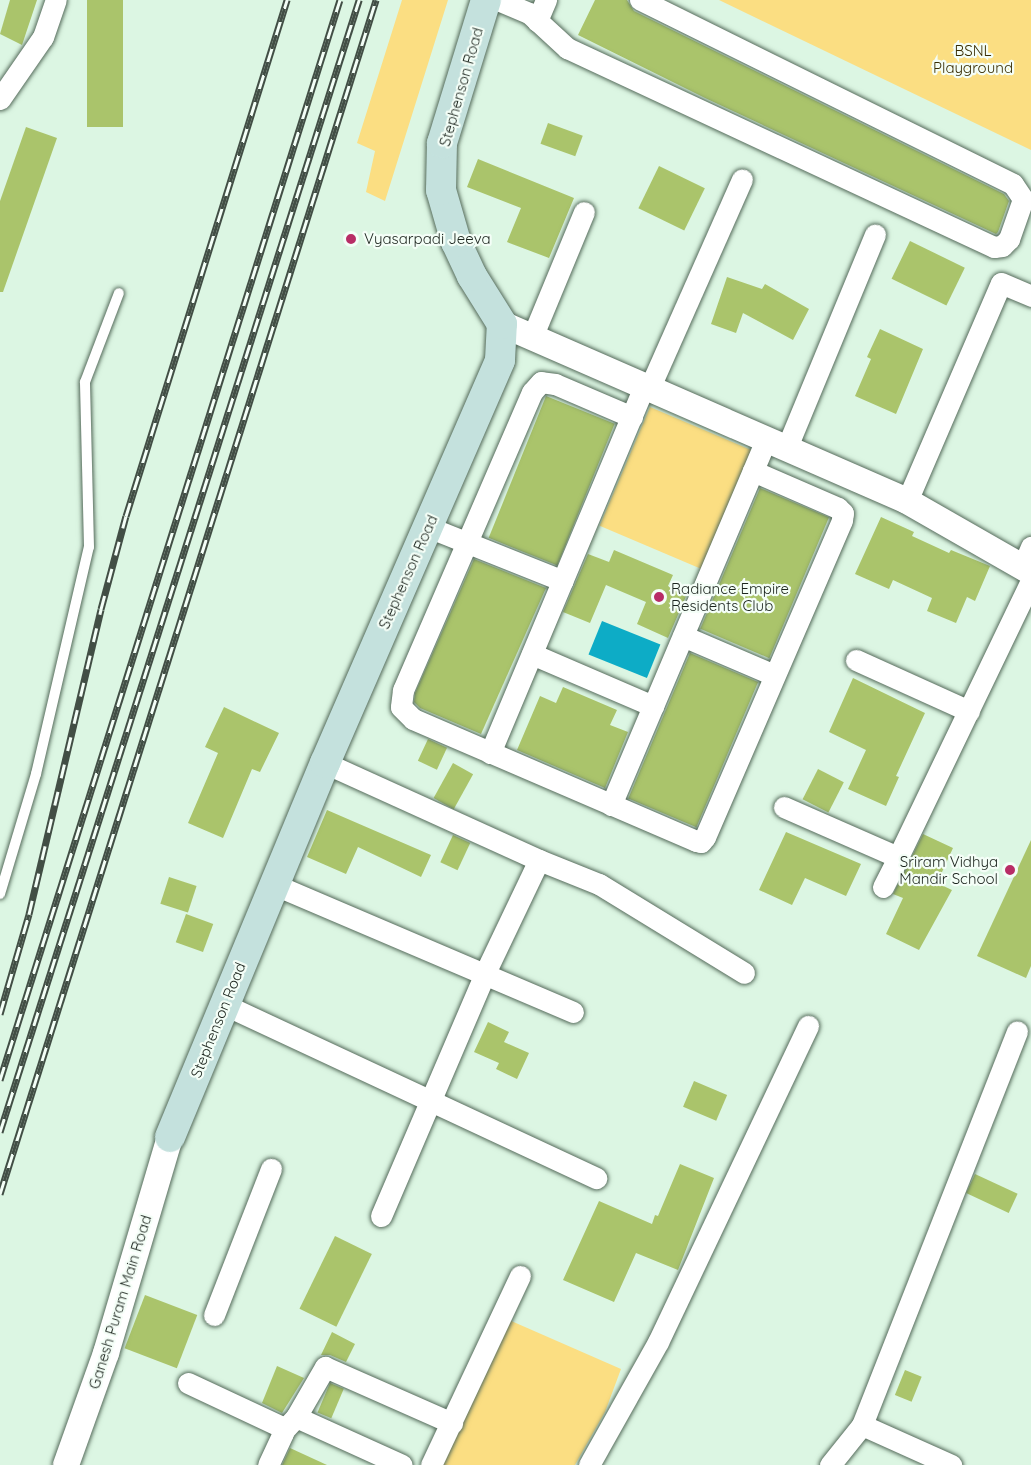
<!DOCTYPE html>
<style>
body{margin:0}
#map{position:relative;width:1031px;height:1465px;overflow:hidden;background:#dcf6e3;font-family:Quicksand,sans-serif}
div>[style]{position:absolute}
.green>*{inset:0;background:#fbde82;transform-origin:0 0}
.water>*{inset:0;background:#0dacc6;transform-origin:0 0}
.building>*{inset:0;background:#aac46b;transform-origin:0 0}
.roads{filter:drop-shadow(0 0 2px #556b5b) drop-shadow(0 0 2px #556b5b)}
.service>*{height:10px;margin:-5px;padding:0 5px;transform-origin:5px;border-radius:5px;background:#fff}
.minor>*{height:21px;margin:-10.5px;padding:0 10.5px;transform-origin:10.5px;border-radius:10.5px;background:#fff}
.tertiary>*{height:26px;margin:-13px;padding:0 13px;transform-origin:13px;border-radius:13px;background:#fff}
.secondary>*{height:30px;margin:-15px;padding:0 15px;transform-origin:15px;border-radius:15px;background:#c4e1dd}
.rail>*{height:7px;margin-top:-3.5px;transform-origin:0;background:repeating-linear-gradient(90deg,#f4fef7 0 14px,#424e45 0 28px);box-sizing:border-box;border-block:2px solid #424e45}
.dots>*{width:16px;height:16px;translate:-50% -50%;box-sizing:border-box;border:3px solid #f4fef7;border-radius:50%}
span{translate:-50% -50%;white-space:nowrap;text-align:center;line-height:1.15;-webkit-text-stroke:4.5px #f4fef7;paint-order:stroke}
.park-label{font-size:15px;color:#392d03}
.street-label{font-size:15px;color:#1c251e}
.poi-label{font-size:15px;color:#1c251e}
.left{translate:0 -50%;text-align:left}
.right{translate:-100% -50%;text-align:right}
</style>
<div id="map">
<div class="green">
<i style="clip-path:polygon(402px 0,448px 0,385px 201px,366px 192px,375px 151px,357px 143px)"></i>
<i style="clip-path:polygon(719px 0,1031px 0,1031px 150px)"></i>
<i style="left:650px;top:407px;width:110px;height:129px;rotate:23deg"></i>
<i style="clip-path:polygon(509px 1320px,621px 1369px,605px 1412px,575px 1465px,436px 1465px)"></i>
</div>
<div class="water">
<i style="left:602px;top:621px;width:63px;height:36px;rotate:22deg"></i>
</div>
<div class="building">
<i style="clip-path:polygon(10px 0,37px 0,22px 45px,0 34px)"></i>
<i style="left:87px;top:0;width:36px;height:127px"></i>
<i style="clip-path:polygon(595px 0,627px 0,634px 11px,1004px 194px,1009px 201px,998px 232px,996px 234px,705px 98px,578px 35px)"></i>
<i style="left:548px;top:123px;width:37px;height:22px;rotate:20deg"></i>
<i style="clip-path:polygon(26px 127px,57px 138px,3px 292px,0 292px,0 201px)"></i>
<i style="clip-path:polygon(478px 159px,574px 198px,549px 258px,507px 242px,521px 208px,467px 187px)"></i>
<i style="left:659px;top:166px;width:51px;height:47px;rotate:26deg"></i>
<i style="left:910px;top:241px;width:61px;height:42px;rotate:26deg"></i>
<i style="clip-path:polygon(727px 277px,762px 289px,765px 284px,809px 309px,793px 340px,743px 313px,736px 333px,711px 324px)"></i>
<i style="clip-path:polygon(880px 329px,923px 349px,896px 414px,855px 396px,871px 359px,867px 357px)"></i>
<i style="left:546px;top:396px;width:74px;height:153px;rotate:22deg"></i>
<i style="left:760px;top:488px;width:75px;height:153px;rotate:23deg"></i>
<i style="clip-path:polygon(881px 517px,914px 532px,912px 536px,949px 553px,951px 550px,990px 566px,975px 601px,967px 597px,956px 623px,927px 611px,932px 598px,893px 580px,889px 589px,855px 574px)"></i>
<i style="clip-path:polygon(614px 550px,673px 575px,668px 586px,687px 594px,668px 638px,637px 624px,646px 602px,606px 585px,590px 623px,563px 612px,588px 554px,609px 562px)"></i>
<i style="clip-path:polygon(474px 559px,546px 588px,481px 734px,420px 708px,414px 702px,415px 693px)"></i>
<i style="left:690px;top:653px;width:74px;height:158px;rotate:23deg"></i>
<i style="clip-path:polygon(853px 678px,925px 713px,896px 776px,899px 777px,886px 806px,848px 789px,866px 750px,829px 732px)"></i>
<i style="clip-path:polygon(563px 687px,617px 710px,610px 725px,628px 732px,605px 788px,517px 750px,540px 696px,556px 703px)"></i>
<i style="clip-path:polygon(224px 707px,279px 733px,260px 772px,252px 769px,223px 838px,188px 823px,218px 753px,205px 747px)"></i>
<i style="left:428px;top:739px;width:21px;height:24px;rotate:25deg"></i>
<i style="left:453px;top:763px;width:23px;height:40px;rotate:29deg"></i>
<i style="left:818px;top:769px;width:29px;height:34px;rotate:27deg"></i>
<i style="clip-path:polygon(327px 810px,431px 855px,421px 877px,358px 847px,346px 874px,307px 857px)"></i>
<i style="clip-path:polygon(786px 832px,861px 864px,846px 896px,805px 878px,792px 905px,759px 890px)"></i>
<i style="clip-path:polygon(923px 834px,953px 848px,937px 883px,952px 890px,919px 950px,886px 934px,903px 898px,893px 894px)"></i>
<i style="left:453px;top:835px;width:19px;height:30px;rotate:25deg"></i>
<i style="clip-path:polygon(1031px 840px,1031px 966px,1026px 978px,977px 956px)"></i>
<i style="left:169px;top:877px;width:29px;height:28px;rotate:18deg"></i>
<i style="left:186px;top:914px;width:29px;height:30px;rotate:20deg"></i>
<i style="clip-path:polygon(488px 1022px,509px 1032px,504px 1042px,529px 1053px,517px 1079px,496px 1069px,499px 1063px,474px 1052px)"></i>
<i style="left:694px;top:1081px;width:36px;height:28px;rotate:23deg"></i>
<i style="clip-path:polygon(680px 1164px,714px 1178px,678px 1270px,636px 1253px,614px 1302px,563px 1280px,599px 1201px,652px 1224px,655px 1215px,658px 1216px)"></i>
<i style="left:975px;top:1174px;width:47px;height:21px;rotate:25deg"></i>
<i style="left:335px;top:1236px;width:41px;height:81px;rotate:26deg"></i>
<i style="left:145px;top:1295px;width:56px;height:57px;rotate:21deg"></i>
<i style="clip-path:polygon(332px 1332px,355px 1344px,346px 1362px,330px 1355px,321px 1355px)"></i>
<i style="clip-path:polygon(277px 1366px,304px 1378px,282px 1413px,262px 1403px)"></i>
<i style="left:905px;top:1370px;width:18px;height:27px;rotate:22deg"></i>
<i style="left:330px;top:1383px;width:15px;height:32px;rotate:23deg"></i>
<i style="clip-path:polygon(290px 1448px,327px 1465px,282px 1465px)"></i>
</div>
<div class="roads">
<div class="service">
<i style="left:0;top:894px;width:125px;rotate:-73.3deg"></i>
<i style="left:36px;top:774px;width:233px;rotate:-76.9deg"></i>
<i style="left:89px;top:547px;width:165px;rotate:-91.4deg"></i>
<i style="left:85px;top:382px;width:95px;rotate:-69.1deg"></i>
</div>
<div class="minor">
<i style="left:498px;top:0;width:34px;rotate:23deg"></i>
<i style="left:529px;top:13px;width:52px;rotate:42.6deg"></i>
<i style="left:567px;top:48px;width:471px;rotate:25deg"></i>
<i style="left:994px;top:247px;width:8px;rotate:-7deg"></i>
<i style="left:1002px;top:246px;width:10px;rotate:-45deg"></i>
<i style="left:1009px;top:239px;width:42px;rotate:-70.7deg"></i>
<i style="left:1023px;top:199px;width:18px;rotate:-124deg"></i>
<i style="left:1013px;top:184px;width:416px;rotate:-153.7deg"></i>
<i style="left:537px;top:21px;width:23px;rotate:-67deg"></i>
<i style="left:0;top:99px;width:75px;rotate:-55.3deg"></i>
<i style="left:43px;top:37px;width:39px;rotate:-71deg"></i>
<i style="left:533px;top:335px;width:133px;rotate:-67.5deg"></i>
<i style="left:650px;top:387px;width:227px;rotate:-66.1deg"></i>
<i style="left:632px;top:417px;width:84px;rotate:-156.8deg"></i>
<i style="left:555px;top:384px;width:14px;rotate:-172deg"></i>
<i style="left:541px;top:382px;width:13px;rotate:132deg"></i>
<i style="left:532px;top:392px;width:325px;rotate:113.4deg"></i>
<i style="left:403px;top:690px;width:17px;rotate:97deg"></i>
<i style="left:401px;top:707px;width:17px;rotate:45deg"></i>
<i style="left:413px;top:719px;width:308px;rotate:23.3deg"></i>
<i style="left:696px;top:841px;width:5px;rotate:11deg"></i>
<i style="left:701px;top:842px;width:6px;rotate:-51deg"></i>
<i style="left:705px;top:837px;width:345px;rotate:-66.6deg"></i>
<i style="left:842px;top:520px;width:7px;rotate:-82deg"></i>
<i style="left:843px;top:513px;width:7px;rotate:-135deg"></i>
<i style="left:838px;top:508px;width:93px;rotate:-156.5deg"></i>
<i style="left:787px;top:447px;width:230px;rotate:-67.5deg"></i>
<i style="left:907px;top:501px;width:237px;rotate:-66.7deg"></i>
<i style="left:1001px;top:283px;width:33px;rotate:23deg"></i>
<i style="left:428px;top:527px;width:145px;rotate:21.8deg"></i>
<i style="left:1022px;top:568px;width:23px;rotate:-67deg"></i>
<i style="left:683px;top:636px;width:99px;rotate:23.2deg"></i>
<i style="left:532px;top:654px;width:132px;rotate:23.3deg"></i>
<i style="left:856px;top:660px;width:124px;rotate:24.3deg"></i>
<i style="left:490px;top:753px;width:399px;rotate:-67.2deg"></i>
<i style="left:325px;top:763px;width:235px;rotate:24.4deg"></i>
<i style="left:539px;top:860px;width:65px;rotate:21.8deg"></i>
<i style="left:599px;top:884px;width:170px;rotate:31.5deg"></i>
<i style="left:611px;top:805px;width:399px;rotate:-67deg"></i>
<i style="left:784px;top:807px;width:124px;rotate:23.7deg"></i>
<i style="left:898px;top:857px;width:306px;rotate:-64.3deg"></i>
<i style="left:273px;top:884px;width:326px;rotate:23.1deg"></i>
<i style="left:883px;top:887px;width:34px;rotate:-63deg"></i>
<i style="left:223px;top:1004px;width:412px;rotate:25deg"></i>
<i style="left:381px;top:1216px;width:264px;rotate:-66.8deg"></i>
<i style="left:485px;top:973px;width:125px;rotate:-64.5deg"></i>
<i style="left:214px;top:1315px;width:157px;rotate:-68.7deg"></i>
<i style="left:188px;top:1383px;width:104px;rotate:25.1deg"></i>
<i style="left:282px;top:1427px;width:6px;rotate:81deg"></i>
<i style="left:283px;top:1433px;width:35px;rotate:115deg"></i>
<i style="left:296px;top:1417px;width:116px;rotate:24.4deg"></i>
<i style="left:862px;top:1425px;width:98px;rotate:24.2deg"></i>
<i style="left:283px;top:1431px;width:19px;rotate:-47deg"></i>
<i style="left:296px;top:1417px;width:58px;rotate:-59.9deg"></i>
<i style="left:325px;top:1367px;width:139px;rotate:23.8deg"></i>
<i style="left:431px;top:1465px;width:209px;rotate:-64.8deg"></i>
<i style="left:589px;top:1465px;width:141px;rotate:-60.7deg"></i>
<i style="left:658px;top:1342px;width:350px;rotate:-64.6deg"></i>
<i style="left:830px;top:1465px;width:51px;rotate:-51.3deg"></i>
<i style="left:862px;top:1425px;width:423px;rotate:-68.5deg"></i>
</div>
<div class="tertiary">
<i style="left:502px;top:324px;width:442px;rotate:23.6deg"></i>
<i style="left:907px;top:501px;width:143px;rotate:29.8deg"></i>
<i style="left:66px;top:1465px;width:119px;rotate:-70.3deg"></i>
<i style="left:106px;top:1353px;width:225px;rotate:-73.5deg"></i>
</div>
<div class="secondary">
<i style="left:170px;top:1137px;width:405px;rotate:-67.5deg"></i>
<i style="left:325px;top:763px;width:439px;rotate:-66.5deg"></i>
<i style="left:500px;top:360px;width:36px;rotate:-87deg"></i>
<i style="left:502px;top:324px;width:57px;rotate:-122deg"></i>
<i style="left:472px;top:276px;width:38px;rotate:-115deg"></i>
<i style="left:456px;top:242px;width:54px;rotate:-106.1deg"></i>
<i style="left:441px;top:190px;width:47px;rotate:-88.8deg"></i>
<i style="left:442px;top:143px;width:150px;rotate:-72.9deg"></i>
</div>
</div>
<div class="rail">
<i style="left:0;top:1014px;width:104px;rotate:-73.8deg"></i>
<i style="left:29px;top:914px;width:313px;rotate:-76.7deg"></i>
<i style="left:101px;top:609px;width:96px;rotate:-75deg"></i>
<i style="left:126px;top:516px;width:541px;rotate:-72.67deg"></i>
<i style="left:0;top:1080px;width:1132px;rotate:-72.53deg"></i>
<i style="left:0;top:1132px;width:1188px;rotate:-72.4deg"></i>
<i style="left:0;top:1194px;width:1252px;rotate:-72.52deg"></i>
</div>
<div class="dots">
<i style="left:351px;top:239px;background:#b82d66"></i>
<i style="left:659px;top:597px;background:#b82d66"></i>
<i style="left:1010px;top:870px;background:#b82d66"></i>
</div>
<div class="park-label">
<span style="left:973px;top:59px">BSNL<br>Playground</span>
</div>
<div class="street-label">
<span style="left:461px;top:87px;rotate:-74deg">Stephenson Road</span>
<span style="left:408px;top:572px;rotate:-66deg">Stephenson Road</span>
<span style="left:218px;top:1020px;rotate:-68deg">Stephenson Road</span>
<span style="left:120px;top:1302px;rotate:-73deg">Ganesh Puram Main Road</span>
</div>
<div class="poi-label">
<span class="left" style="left:364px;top:239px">Vyasarpadi Jeeva</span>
<span class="left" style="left:671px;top:597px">Radiance Empire<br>Residents Club</span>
<span class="right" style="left:998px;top:870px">Sriram Vidhya<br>Mandir School</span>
</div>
</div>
